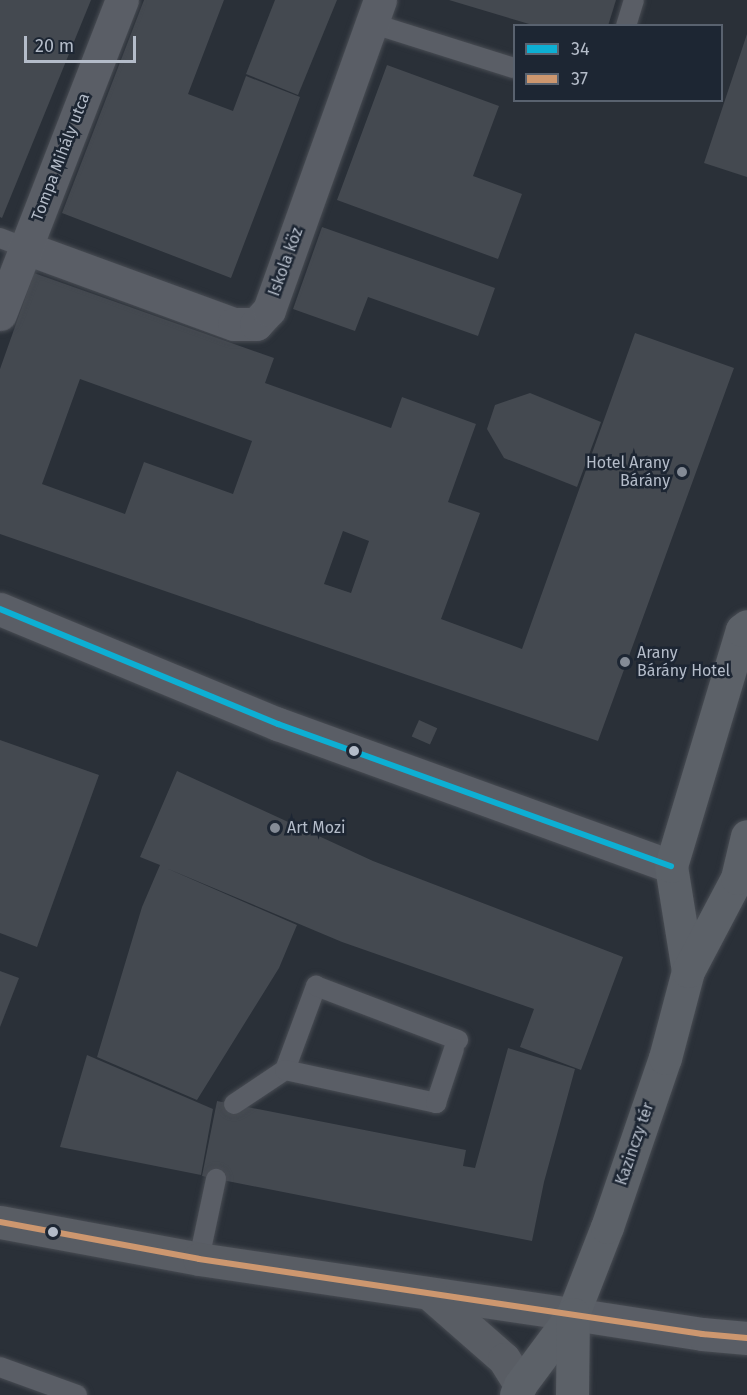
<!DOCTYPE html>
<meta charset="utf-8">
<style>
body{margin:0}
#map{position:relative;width:747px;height:1395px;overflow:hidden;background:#2a3038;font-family:"Fira Sans",sans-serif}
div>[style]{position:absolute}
.building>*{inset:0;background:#444950;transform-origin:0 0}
.roads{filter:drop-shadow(0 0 2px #484c53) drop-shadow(0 0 2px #484c53)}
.service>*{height:20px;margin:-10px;padding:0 10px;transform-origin:10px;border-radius:10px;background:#5a5e66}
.minor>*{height:33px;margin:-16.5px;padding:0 16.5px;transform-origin:16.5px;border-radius:16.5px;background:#5a5e66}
.tertiary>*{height:33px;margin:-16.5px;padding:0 16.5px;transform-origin:16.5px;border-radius:16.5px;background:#5a5e66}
.secondary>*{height:33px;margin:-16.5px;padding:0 16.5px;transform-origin:16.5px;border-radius:16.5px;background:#595d64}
.primary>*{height:33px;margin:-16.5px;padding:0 16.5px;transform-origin:16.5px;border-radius:16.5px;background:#5c6168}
.bus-1>*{height:6px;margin:-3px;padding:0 3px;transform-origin:3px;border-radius:3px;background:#0dafd3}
.bus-2>*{height:6px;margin:-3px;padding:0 3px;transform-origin:3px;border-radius:3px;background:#cd976f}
.dots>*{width:16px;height:16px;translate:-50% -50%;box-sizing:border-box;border:3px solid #1d2633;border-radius:50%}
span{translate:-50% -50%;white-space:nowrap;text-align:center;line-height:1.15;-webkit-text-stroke:5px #1d2633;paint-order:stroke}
.street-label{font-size:16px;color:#b4bcc9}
.poi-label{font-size:16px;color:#b4bcc9}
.right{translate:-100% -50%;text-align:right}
.left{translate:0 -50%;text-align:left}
.legend{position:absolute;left:513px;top:24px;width:210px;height:78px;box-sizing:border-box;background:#1d2633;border:2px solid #59626f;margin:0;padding:8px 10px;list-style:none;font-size:18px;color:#b4bcc9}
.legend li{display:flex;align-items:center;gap:12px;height:30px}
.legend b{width:30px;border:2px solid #59626f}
.scale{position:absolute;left:24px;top:36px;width:112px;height:27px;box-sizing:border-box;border:3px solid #b4bcc9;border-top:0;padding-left:8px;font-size:18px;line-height:21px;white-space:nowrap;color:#b4bcc9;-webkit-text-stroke:4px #1d2633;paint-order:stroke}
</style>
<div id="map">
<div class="building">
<i style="clip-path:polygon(0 0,91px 0,2px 218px,0 217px)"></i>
<i style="clip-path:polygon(144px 0,224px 0,188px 94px,233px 111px,246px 76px,300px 97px,231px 278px,62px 213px)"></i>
<i style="clip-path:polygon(275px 0,337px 0,298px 95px,246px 74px)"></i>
<i style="clip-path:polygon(449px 0,616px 0,608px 26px,536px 26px)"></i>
<i style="clip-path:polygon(747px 34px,747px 177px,704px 163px)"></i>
<i style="clip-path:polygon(387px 65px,499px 106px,473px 176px,522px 194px,498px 259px,337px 200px)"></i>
<i style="clip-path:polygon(322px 227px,495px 288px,478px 336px,368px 297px,355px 331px,293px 309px)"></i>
<i style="clip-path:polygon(evenodd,34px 273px,274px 358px,265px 383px,391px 428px,402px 397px,476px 424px,448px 502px,480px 513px,441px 619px,522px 649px,635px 333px,734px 368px,598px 741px,0 534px,0 369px,34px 273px,80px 379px,252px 441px,233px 494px,144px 462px,125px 514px,42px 484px,80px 379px,34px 273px,343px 531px,369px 541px,351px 593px,324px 584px,343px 531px)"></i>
<i style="clip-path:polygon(530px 393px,601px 422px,577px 487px,504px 458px,487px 429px,495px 405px)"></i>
<i style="left:419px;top:720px;width:20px;height:18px;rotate:24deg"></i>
<i style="clip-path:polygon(0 740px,99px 775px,37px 947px,0 933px)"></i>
<i style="clip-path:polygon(177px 771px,373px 861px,623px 957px,581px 1070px,520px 1047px,534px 1009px,342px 942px,166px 868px,297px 925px,279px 968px,197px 1100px,97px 1057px,142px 907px,160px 865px,140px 857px)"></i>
<i style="clip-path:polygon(0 971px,19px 978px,0 1027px)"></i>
<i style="clip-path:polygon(508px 1048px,575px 1069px,544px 1182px,532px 1241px,202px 1176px,217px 1101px,466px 1150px,463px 1166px,475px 1168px)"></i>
<i style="clip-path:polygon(87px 1055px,213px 1109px,201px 1175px,60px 1147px)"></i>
</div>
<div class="roads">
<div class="service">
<i style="left:371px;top:23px;width:150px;rotate:17.5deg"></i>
<i style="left:626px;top:26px;width:27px;rotate:-73deg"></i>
<i style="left:0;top:238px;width:28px;rotate:21deg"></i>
<i style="left:285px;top:1070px;width:90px;rotate:-69.7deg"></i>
<i style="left:316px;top:986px;width:152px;rotate:20.8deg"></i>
<i style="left:234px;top:1104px;width:61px;rotate:-33.7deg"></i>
<i style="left:285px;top:1070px;width:155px;rotate:12.3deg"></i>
<i style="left:436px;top:1103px;width:57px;rotate:-71.6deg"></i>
<i style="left:199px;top:1259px;width:82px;rotate:-78deg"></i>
<i style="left:0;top:1367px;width:82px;rotate:20deg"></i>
</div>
<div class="minor">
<i style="left:26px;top:248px;width:221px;rotate:20.1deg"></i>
<i style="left:234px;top:324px;width:22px"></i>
<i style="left:256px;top:324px;width:19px;rotate:-47deg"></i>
<i style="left:269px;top:310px;width:329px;rotate:-70.3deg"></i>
<i style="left:0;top:314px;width:337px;rotate:-68.8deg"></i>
</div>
<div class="tertiary">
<i style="left:0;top:609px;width:301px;rotate:22.5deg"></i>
<i style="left:278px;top:724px;width:418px;rotate:19.9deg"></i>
<i style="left:573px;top:1314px;width:131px;rotate:8.8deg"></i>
<i style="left:702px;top:1334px;width:45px;rotate:5.1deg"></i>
</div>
<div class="secondary">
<i style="left:0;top:1222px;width:202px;rotate:10.5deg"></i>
<i style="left:199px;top:1259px;width:378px;rotate:8.4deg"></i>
<i style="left:430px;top:1294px;width:98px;rotate:41.3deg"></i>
<i style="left:504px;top:1359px;width:31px;rotate:58deg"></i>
</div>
<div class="primary">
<i style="left:688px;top:971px;width:106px;rotate:-99.2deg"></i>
<i style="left:671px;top:866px;width:246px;rotate:-73.3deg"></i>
<i style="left:742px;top:630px;width:6px;rotate:-39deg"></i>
<i style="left:516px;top:1395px;width:11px;rotate:-68deg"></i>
<i style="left:520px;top:1385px;width:89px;rotate:-53.3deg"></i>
<i style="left:573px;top:1314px;width:93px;rotate:-68.7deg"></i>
<i style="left:607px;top:1227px;width:179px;rotate:-71.1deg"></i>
<i style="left:665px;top:1058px;width:90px;rotate:-75.2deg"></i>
<i style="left:688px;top:971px;width:105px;rotate:-62.2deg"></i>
<i style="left:737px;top:878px;width:43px;rotate:-76.6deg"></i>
<i style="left:572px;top:1395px;width:81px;rotate:-89.3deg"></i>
</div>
</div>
<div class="bus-1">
<i style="left:0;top:609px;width:301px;rotate:22.5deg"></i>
<i style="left:278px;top:724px;width:418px;rotate:19.9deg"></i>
</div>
<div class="bus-2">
<i style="left:0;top:1222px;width:202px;rotate:10.5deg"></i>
<i style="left:199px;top:1259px;width:509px;rotate:8.48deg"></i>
<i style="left:702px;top:1334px;width:45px;rotate:5.1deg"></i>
</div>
<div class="dots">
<i style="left:682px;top:472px;background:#848b96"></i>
<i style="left:625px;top:662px;background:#848b96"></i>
<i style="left:354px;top:751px;background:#b4bcc9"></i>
<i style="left:275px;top:828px;background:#848b96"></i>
<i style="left:53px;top:1232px;background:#b4bcc9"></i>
</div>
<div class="street-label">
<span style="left:61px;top:157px;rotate:-69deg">Tompa Mihály utca</span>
<span style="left:286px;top:262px;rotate:-70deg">Iskola köz</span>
<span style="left:635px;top:1144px;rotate:-71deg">Kazinczy tér</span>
</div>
<div class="poi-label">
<span class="right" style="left:670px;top:472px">Hotel Arany<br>Bárány</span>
<span class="left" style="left:637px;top:662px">Arany<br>Bárány Hotel</span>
<span class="left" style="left:287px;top:828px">Art Mozi</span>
</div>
<ul class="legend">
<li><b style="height:8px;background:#0dafd3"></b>34</li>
<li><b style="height:8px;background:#cd976f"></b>37</li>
</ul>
<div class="scale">20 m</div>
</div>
